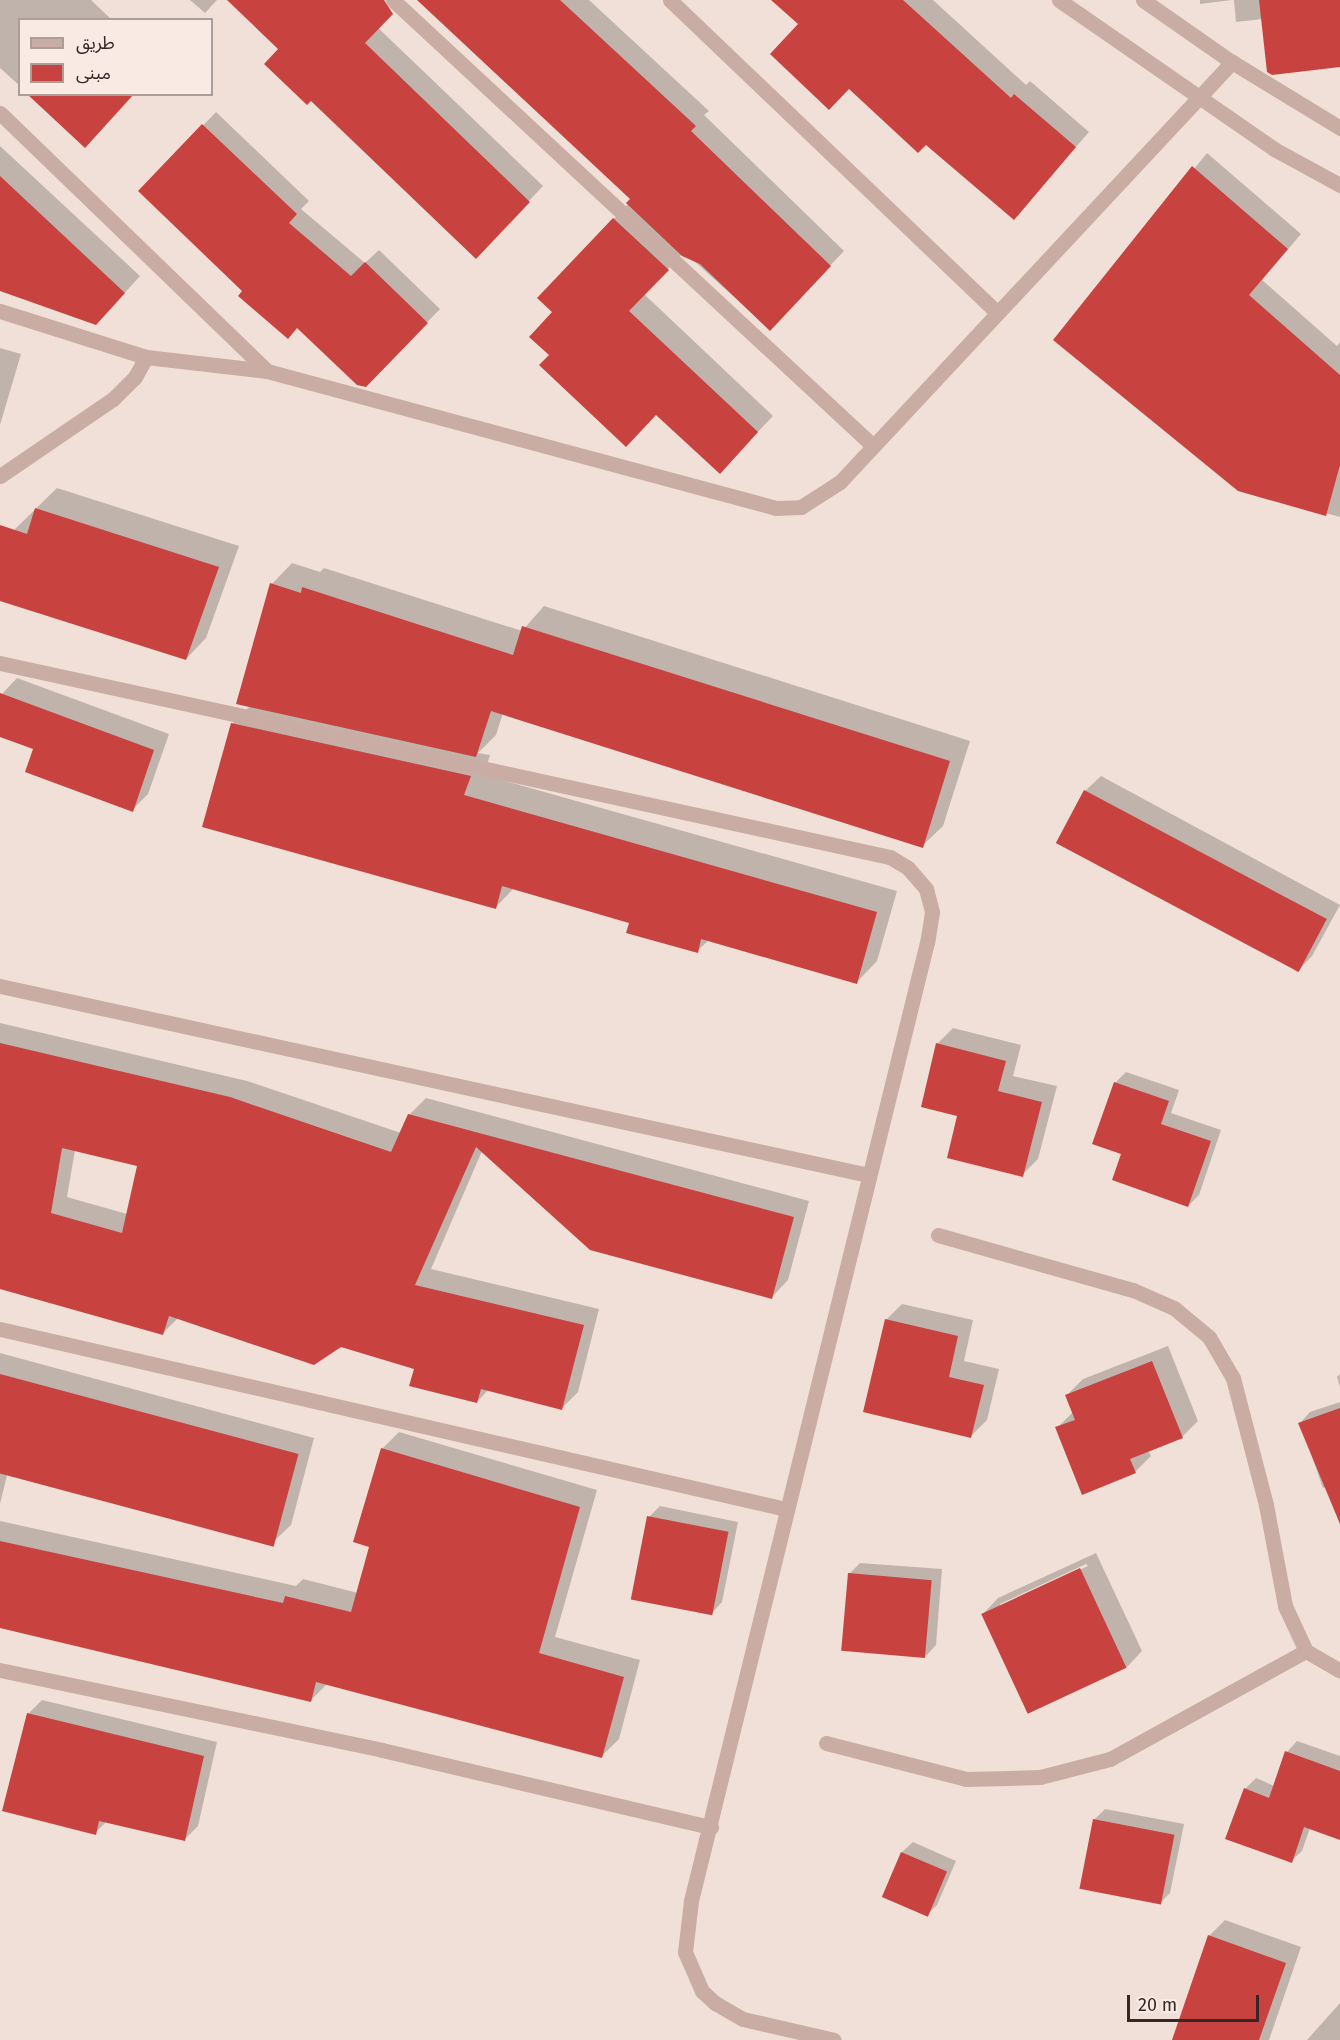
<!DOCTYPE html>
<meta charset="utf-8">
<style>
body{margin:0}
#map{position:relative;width:1340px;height:2040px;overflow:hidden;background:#f1e0d8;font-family:"Fira Sans","Noto Sans Arabic",sans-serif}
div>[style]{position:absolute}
.shadow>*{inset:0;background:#0003}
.building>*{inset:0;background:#c84240;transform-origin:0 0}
.minor>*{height:15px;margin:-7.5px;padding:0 7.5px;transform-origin:7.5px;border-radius:7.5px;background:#c9ada4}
.tertiary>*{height:15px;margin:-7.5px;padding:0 7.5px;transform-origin:7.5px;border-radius:7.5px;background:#c9ada4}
span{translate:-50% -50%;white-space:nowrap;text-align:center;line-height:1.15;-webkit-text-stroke:6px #f9ebe4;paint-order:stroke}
.legend{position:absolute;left:18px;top:18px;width:195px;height:78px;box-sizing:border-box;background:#f9ebe4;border:2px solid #ab9d98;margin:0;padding:8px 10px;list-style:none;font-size:18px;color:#352726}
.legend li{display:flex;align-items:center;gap:12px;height:30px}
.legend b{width:30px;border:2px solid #ab9d98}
.scale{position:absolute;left:1127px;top:1995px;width:132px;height:27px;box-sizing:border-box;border:3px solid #352726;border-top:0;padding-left:8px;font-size:18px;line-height:21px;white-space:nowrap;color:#352726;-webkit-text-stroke:4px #f9ebe4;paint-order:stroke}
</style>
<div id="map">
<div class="shadow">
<i style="clip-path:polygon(0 0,91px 0,112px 20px,20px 20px,20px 86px,0 68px)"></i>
<i style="clip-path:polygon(190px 0,217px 0,205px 13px)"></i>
<i style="clip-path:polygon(229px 0,349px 0,543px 186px,490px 242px,311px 99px,280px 49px)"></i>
<i style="clip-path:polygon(420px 0,589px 0,709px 111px,704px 115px,844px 251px,770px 329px,684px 252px,644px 294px,773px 416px,735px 456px,551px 355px,554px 312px,539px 298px,633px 199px)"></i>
<i style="clip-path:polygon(773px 0,933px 0,1026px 85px,1030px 81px,1089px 132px,1014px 218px,926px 143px,849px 88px,800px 24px)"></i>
<i style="clip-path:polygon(1200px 0,1232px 0,1200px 4px)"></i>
<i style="clip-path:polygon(1234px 0,1340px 0,1340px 65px,1263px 19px,1236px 22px)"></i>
<i style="clip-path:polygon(216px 112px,309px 201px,301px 209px,365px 263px,379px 250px,440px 309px,365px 386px,298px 327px,244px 291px,140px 191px)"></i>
<i style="clip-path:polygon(0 146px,140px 276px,112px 307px,0 289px)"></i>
<i style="clip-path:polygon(1207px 153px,1301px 234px,1262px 280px,1337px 346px,1340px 342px,1340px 517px,1238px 489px,1055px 340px)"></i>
<i style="clip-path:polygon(0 348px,21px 354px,0 425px)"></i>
<i style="clip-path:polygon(57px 488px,239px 546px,206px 638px,186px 659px,0 599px,0 529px,14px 530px)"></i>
<i style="clip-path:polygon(292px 563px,320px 572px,324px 568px,522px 631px,544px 606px,970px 741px,943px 826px,922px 846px,503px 713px,496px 735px,478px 753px,490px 755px,484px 775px,897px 891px,877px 961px,857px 982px,709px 940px,697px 951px,630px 922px,514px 888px,495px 908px,232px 724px,250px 706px,272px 584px)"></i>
<i style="clip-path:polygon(17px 678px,169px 734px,148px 794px,132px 810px,35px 748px,0 735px,0 696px)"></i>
<i style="clip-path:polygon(1101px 776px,1340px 905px,1312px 956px,1297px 972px,1085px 791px)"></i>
<i style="clip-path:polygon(evenodd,0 1023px,247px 1081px,401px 1133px,409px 1115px,426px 1098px,809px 1201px,788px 1280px,772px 1297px,482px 1151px,431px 1269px,599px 1309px,578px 1392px,561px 1409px,489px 1389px,477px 1402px,415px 1368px,341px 1346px,179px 1317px,163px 1333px,0 1287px,0 1023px,75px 1150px,139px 1164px,127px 1214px,67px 1197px,75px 1150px)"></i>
<i style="clip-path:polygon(953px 1028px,1021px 1045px,1013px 1076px,1057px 1086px,1038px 1159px,1022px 1175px,959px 1115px,937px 1044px)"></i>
<i style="clip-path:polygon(1126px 1072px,1179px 1090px,1171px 1113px,1221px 1130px,1199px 1195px,1188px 1206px,1123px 1153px,1115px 1083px)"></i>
<i style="clip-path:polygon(902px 1304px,973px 1320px,964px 1361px,999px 1369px,987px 1420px,971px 1436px,886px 1320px)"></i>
<i style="clip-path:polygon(1168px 1346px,1198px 1421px,1182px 1437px,1148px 1450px,1151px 1456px,1135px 1472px,1057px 1428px,1074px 1411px,1067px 1395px,1083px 1379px)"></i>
<i style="clip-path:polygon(0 1353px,314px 1438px,291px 1525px,273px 1542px,8px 1471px,0 1504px)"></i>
<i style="clip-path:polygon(1340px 1374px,1340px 1387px,1337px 1377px)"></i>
<i style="clip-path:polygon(1340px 1402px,1340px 1482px,1323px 1488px,1300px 1423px,1310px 1412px)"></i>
<i style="clip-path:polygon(399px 1432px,597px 1490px,555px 1637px,640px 1660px,619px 1739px,602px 1756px,327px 1684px,311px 1700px,0 1627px,0 1521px,296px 1586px,303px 1579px,358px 1593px,371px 1546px,382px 1449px)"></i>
<i style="clip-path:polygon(660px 1506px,738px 1522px,722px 1602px,712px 1613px,649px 1517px)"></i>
<i style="clip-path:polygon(evenodd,1096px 1553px,1142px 1651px,1127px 1667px,1029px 1713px,983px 1614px,998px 1598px,1096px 1553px,1086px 1564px,1088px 1566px,1000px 1607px,1000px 1604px,1086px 1564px)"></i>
<i style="clip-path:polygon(860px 1563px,942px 1569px,936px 1645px,926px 1656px,849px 1574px)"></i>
<i style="clip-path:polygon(42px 1700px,217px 1742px,198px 1826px,185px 1839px,107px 1821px,95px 1833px,28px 1714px)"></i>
<i style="clip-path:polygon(1297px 1741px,1340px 1756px,1340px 1837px,1310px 1828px,1302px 1851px,1291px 1861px,1245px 1789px,1256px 1778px,1274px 1786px,1287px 1752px)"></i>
<i style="clip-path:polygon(1105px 1809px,1184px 1824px,1170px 1893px,1159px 1904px,1094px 1820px)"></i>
<i style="clip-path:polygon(913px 1842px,956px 1861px,937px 1905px,926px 1916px,902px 1852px)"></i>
<i style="clip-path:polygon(1225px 1920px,1301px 1947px,1269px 2040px,1190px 2040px,1209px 1936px)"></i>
<i style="clip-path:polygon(1340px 2003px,1340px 2040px,1307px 2040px)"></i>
</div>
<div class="building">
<i style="clip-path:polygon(227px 0,384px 0,393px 14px,365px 43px,530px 202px,476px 259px,311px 101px,307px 105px,264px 64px,278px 49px)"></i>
<i style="clip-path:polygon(417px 0,560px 0,696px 126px,691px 131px,831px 266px,770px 331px,700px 264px,682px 256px,626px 203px,630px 199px)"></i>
<i style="clip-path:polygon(771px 0,903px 0,1011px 98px,1014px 94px,1076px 147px,1014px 220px,926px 145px,918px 153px,849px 89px,829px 110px,770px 54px,798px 24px)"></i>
<i style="clip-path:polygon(1259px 0,1340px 0,1340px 67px,1272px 75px,1267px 72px)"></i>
<i style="clip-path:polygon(27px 94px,134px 94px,85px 148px)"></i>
<i style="clip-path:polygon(202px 124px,297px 214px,289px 223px,351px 276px,365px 262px,428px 323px,366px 387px,357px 385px,297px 328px,288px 339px,238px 296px,242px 291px,138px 191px)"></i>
<i style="clip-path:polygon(1192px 166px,1288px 249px,1249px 295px,1340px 375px,1340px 465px,1326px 516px,1238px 491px,1053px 340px)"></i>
<i style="clip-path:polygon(0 176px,125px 293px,96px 325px,0 291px)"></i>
<i style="clip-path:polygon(613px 218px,669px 270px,629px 311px,758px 432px,720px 474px,656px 415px,626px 447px,539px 365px,549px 355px,529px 337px,552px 312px,537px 298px)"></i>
<i style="clip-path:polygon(35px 508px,219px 567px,186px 660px,0 601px,0 525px,27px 534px)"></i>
<i style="clip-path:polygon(270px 583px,301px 593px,302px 587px,513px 655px,522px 626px,950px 761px,923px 848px,491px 711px,476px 757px,236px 704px)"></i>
<i style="clip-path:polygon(0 693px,154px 750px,133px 812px,25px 772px,33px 749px,0 737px)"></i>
<i style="clip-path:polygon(231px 723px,471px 776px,464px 795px,877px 912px,857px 984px,701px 939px,698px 953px,626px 933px,629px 923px,502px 886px,496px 909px,202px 827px)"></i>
<i style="left:1084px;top:790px;width:275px;height:60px;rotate:28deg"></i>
<i style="clip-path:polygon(evenodd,0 1043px,230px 1097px,391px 1152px,408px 1114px,794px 1217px,772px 1299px,590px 1250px,476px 1147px,415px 1285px,584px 1325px,562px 1410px,481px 1389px,477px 1403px,409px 1386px,414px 1369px,341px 1347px,314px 1365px,169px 1316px,163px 1335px,0 1289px,0 1043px,62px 1148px,137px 1166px,122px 1233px,51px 1213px,62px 1148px)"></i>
<i style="clip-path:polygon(936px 1043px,1006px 1061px,998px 1091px,1042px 1102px,1023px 1177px,947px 1158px,957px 1116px,921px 1107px)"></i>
<i style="clip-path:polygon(1114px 1082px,1169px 1101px,1161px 1124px,1211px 1141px,1188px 1207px,1112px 1180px,1121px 1154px,1092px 1144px)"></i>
<i style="clip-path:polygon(885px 1319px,958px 1336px,949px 1377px,984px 1385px,971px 1438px,863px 1412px)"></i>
<i style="clip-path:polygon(1152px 1361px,1183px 1438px,1130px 1459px,1136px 1473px,1082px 1495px,1055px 1427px,1075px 1420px,1065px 1395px)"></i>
<i style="left:0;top:1374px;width:309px;height:96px;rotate:15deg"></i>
<i style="clip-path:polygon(1340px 1408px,1340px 1524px,1298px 1423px)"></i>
<i style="clip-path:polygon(381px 1448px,580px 1507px,539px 1653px,624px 1677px,602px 1758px,316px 1682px,311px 1702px,0 1628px,0 1541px,283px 1603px,285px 1596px,351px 1612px,369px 1547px,353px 1542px)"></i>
<i style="left:647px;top:1516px;width:83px;height:85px;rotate:11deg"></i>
<i style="left:1080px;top:1568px;width:110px;height:109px;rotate:65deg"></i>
<i style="left:848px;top:1573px;width:84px;height:78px;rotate:5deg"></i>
<i style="clip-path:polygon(27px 1713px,204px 1756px,185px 1841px,99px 1821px,96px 1835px,2px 1811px)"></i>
<i style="clip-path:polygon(1285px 1751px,1340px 1771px,1340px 1840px,1304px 1827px,1292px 1863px,1225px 1839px,1244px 1788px,1269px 1798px)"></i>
<i style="left:1093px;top:1819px;width:83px;height:71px;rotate:11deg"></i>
<i style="left:901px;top:1852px;width:50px;height:49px;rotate:23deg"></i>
<i style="clip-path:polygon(1208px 1935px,1286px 1963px,1259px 2040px,1172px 2040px)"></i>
</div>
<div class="minor">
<i style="left:393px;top:0;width:654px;rotate:42.89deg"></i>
<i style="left:670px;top:0;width:452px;rotate:43.7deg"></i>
<i style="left:0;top:113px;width:371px;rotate:44deg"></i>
<i style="left:0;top:311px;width:153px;rotate:17.5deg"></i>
<i style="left:146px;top:357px;width:122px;rotate:6.6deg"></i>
<i style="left:267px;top:371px;width:527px;rotate:15.06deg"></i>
<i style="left:776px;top:508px;width:25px;rotate:-2deg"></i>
<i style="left:801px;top:507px;width:46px;rotate:-32.7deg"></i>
<i style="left:840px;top:482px;width:575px;rotate:-46.97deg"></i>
<i style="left:0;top:476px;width:137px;rotate:-34.3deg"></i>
<i style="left:113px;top:399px;width:31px;rotate:-45deg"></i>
<i style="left:135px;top:377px;width:23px;rotate:-61deg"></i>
<i style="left:0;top:663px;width:911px;rotate:12.3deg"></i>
<i style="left:890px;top:857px;width:21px;rotate:31deg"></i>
<i style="left:908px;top:868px;width:28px;rotate:49deg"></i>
<i style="left:926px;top:889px;width:24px;rotate:75deg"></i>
<i style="left:932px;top:912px;width:30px;rotate:99deg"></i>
<i style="left:927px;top:942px;width:988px;rotate:103.83deg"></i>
<i style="left:691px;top:1901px;width:51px;rotate:96.7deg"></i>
<i style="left:685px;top:1952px;width:43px;rotate:66.4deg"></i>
<i style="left:702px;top:1991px;width:18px;rotate:43deg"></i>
<i style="left:715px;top:2003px;width:32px;rotate:30deg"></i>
<i style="left:743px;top:2019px;width:93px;rotate:13deg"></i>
<i style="left:0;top:986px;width:888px;rotate:12.28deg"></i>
<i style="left:938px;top:1235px;width:203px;rotate:15.8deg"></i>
<i style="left:1133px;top:1290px;width:45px;rotate:23.7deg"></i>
<i style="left:1174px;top:1308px;width:45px;rotate:39.6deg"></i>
<i style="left:1209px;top:1337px;width:48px;rotate:59.7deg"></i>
<i style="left:1233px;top:1378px;width:131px;rotate:75.4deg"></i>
<i style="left:1266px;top:1505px;width:103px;rotate:79.3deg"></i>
<i style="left:1285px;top:1606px;width:50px;rotate:65deg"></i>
<i style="left:1306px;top:1651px;width:39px;rotate:30deg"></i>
<i style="left:0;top:1329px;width:806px;rotate:12.9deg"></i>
<i style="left:0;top:1670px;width:390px;rotate:11.8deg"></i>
<i style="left:382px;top:1750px;width:338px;rotate:13.2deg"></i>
<i style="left:826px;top:1743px;width:145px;rotate:14.4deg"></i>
<i style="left:966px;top:1779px;width:74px;rotate:-1.5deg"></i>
<i style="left:1040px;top:1777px;width:72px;rotate:-14.4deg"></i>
<i style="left:1110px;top:1759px;width:224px;rotate:-28.9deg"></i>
</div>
<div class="tertiary">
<i style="left:1059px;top:0;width:262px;rotate:34.7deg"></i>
<i style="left:1274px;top:149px;width:75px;rotate:28.6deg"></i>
<i style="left:1143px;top:0;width:108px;rotate:34.9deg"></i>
<i style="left:1232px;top:62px;width:127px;rotate:31.4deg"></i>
</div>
<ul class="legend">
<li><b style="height:8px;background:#c9ada4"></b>طريق</li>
<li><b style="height:16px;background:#c84240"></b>مبنى</li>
</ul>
<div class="scale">20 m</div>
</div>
